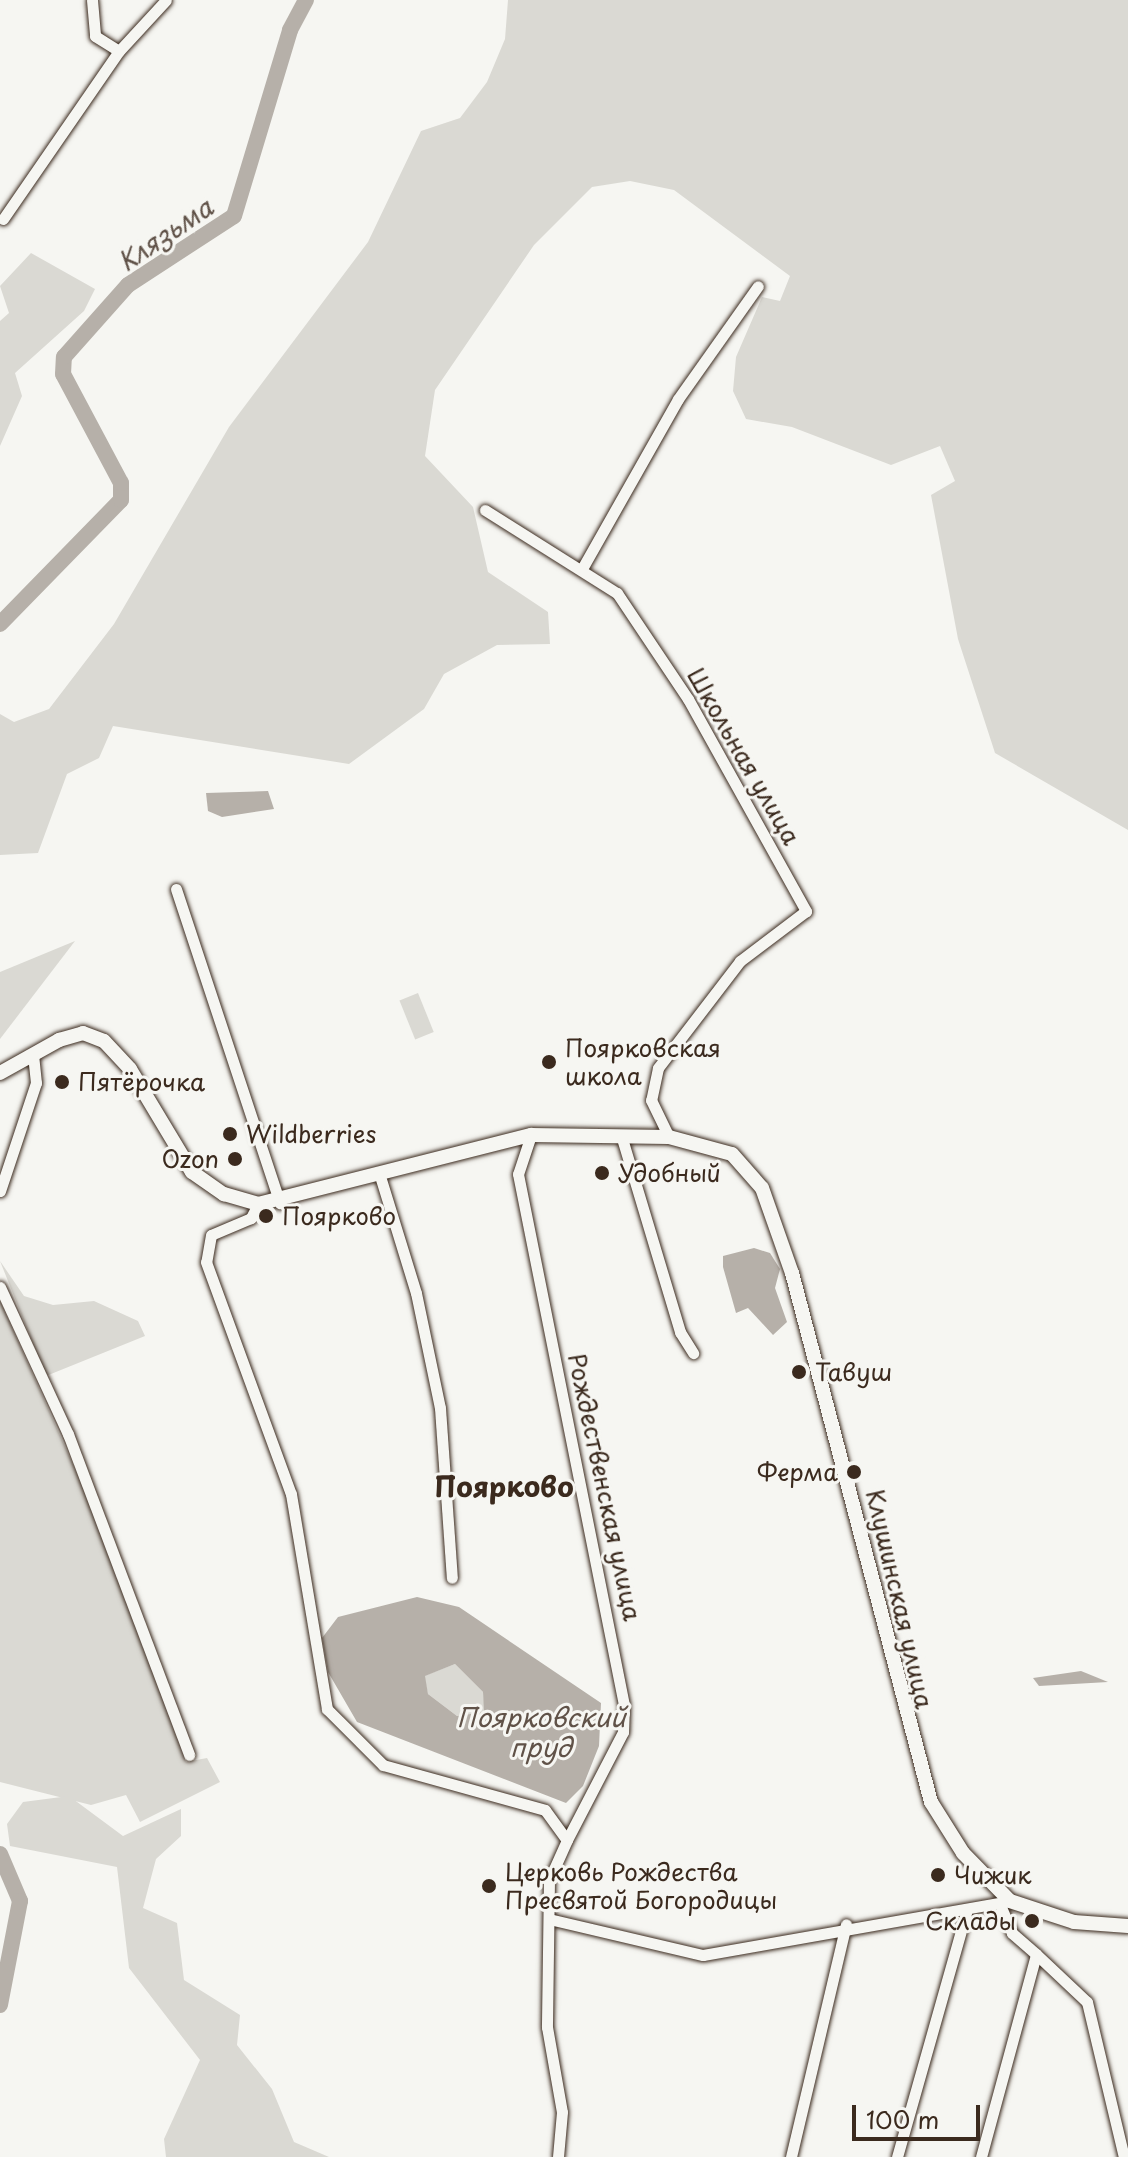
<!DOCTYPE html>
<meta charset="utf-8">
<style>
body{margin:0}
#map{position:relative;width:1128px;height:2157px;overflow:hidden;background:#f6f6f2;font-family:"Playpen Sans",sans-serif}
div>[style]{position:absolute}
.green>*{inset:0;background:#dad9d3;transform-origin:0 0}
.water>*{inset:0;background:#b6b0a9}
.river>*{height:16px;margin:-8px;padding:0 8px;transform-origin:8px;border-radius:8px;background:#b6b0a9}
.roads{filter:drop-shadow(0 0 2px #3b2a1e) drop-shadow(0 0 2px #3b2a1e)}
.minor>*{height:11px;margin:-5.5px;padding:0 5.5px;transform-origin:5.5px;border-radius:5.5px;background:#f6f6f2}
.major>*{height:14px;margin:-7px;padding:0 7px;transform-origin:7px;border-radius:7px;background:#f6f6f2}
.dots>*{width:22px;height:22px;translate:-50% -50%;box-sizing:border-box;border:4px solid #f6f6f2;border-radius:50%}
span{translate:-50% -50%;white-space:nowrap;text-align:center;line-height:1.15;-webkit-text-stroke:6px #f6f6f2;paint-order:stroke}
.street-label{font-size:24px;color:#3b2a1e}
.poi-label{font-size:24px;color:#3b2a1e}
.left{translate:0 -50%;text-align:left}
.right{translate:-100% -50%;text-align:right}
.water-label{font-size:26px;color:#605248;font-style:italic}
.quarter-label{font-size:28px;color:#3b2a1e;font-weight:700}
.scale{position:absolute;left:852px;top:2105px;width:128px;height:36px;box-sizing:border-box;border:4px solid #3b2a1e;border-top:0;padding-left:10px;font-size:24px;line-height:28px;white-space:nowrap;color:#3b2a1e;-webkit-text-stroke:6px #f6f6f2;paint-order:stroke}
</style>
<div id="map">
<div class="green">
<i style="clip-path:polygon(508px 0,1128px 0,1128px 830px,995px 753px,958px 639px,931px 495px,955px 481px,940px 446px,891px 465px,792px 427px,746px 419px,733px 391px,736px 357px,762px 297px,780px 301px,790px 276px,674px 190px,630px 181px,592px 187px,534px 245px,435px 390px,425px 456px,473px 507px,488px 572px,548px 612px,550px 644px,497px 645px,444px 674px,424px 709px,349px 764px,113px 726px,99px 758px,67px 774px,38px 853px,0 855px,0 714px,14px 722px,49px 709px,114px 624px,229px 427px,368px 242px,421px 131px,460px 118px,487px 82px,505px 39px)"></i>
<i style="clip-path:polygon(31px 253px,95px 289px,84px 311px,15px 373px,22px 396px,0 446px,0 321px,9px 313px,0 286px)"></i>
<i style="clip-path:polygon(75px 941px,0 1039px,0 972px)"></i>
<i style="left:418px;top:993px;width:42px;height:20px;rotate:68deg"></i>
<i style="clip-path:polygon(0 1261px,24px 1296px,53px 1305px,94px 1301px,138px 1321px,145px 1336px,46px 1376px)"></i>
<i style="clip-path:polygon(0 1301px,95px 1514px,186px 1762px,207px 1758px,220px 1782px,140px 1822px,126px 1795px,91px 1805px,0 1782px)"></i>
<i style="clip-path:polygon(455px 1664px,483px 1692px,485px 1712px,457px 1716px,428px 1694px,424px 1676px)"></i>
<i style="clip-path:polygon(69px 1796px,123px 1836px,181px 1809px,181px 1836px,156px 1859px,143px 1908px,177px 1923px,184px 1980px,240px 2015px,237px 2045px,272px 2089px,294px 2142px,329px 2157px,166px 2157px,164px 2139px,200px 2060px,129px 1968px,117px 1867px,10px 1846px,7px 1824px,23px 1802px)"></i>
</div>
<div class="water">
<i style="clip-path:polygon(268px 791px,274px 809px,222px 817px,208px 811px,206px 793px)"></i>
<i style="clip-path:polygon(754px 1248px,770px 1253px,780px 1269px,775px 1288px,787px 1322px,773px 1335px,748px 1308px,736px 1313px,723px 1267px,723px 1256px)"></i>
<i style="clip-path:polygon(evenodd,417px 1597px,459px 1607px,601px 1703px,599px 1746px,583px 1786px,566px 1803px,357px 1722px,328px 1672px,322px 1638px,338px 1617px,417px 1597px,455px 1664px,483px 1692px,484px 1712px,457px 1716px,428px 1694px,425px 1676px,455px 1664px)"></i>
<i style="clip-path:polygon(1081px 1671px,1108px 1682px,1039px 1686px,1033px 1678px)"></i>
</div>
<div class="river">
<i style="left:0;top:624px;width:173px;rotate:-45.7deg"></i>
<i style="left:121px;top:500px;width:17px;rotate:-90deg"></i>
<i style="left:121px;top:483px;width:123px;rotate:-118deg"></i>
<i style="left:63px;top:374px;width:17px;rotate:-87deg"></i>
<i style="left:64px;top:357px;width:96px;rotate:-48.4deg"></i>
<i style="left:128px;top:285px;width:126px;rotate:-33.1deg"></i>
<i style="left:234px;top:216px;width:194px;rotate:-73.2deg"></i>
<i style="left:290px;top:30px;width:34px;rotate:-62deg"></i>
<i style="left:0;top:1854px;width:51px;rotate:66.9deg"></i>
<i style="left:20px;top:1901px;width:106px;rotate:100.9deg"></i>
</div>
<div class="roads">
<div class="minor">
<i style="left:92px;top:0;width:36px;rotate:85deg"></i>
<i style="left:95px;top:36px;width:28px;rotate:32deg"></i>
<i style="left:3px;top:219px;width:204px;rotate:-55.4deg"></i>
<i style="left:119px;top:51px;width:69px;rotate:-47.3deg"></i>
<i style="left:485px;top:510px;width:156px;rotate:32.2deg"></i>
<i style="left:617px;top:593px;width:128px;rotate:56.2deg"></i>
<i style="left:688px;top:699px;width:243px;rotate:60.9deg"></i>
<i style="left:806px;top:911px;width:83px;rotate:142.9deg"></i>
<i style="left:740px;top:961px;width:135px;rotate:127.5deg"></i>
<i style="left:658px;top:1068px;width:33px;rotate:102deg"></i>
<i style="left:651px;top:1100px;width:41px;rotate:64.1deg"></i>
<i style="left:583px;top:567px;width:193px;rotate:-60.5deg"></i>
<i style="left:678px;top:399px;width:138px;rotate:-54.7deg"></i>
<i style="left:176px;top:889px;width:331px;rotate:71.7deg"></i>
<i style="left:531px;top:1135px;width:41px;rotate:108.4deg"></i>
<i style="left:518px;top:1174px;width:541px;rotate:78.71deg"></i>
<i style="left:624px;top:1705px;width:27px;rotate:92deg"></i>
<i style="left:623px;top:1732px;width:122px;rotate:117.4deg"></i>
<i style="left:621px;top:1135px;width:206px;rotate:73.3deg"></i>
<i style="left:680px;top:1332px;width:25px;rotate:58deg"></i>
<i style="left:380px;top:1176px;width:122px;rotate:72.9deg"></i>
<i style="left:416px;top:1293px;width:117px;rotate:78.2deg"></i>
<i style="left:440px;top:1408px;width:170px;rotate:86deg"></i>
<i style="left:0;top:1191px;width:114px;rotate:-71.6deg"></i>
<i style="left:36px;top:1083px;width:29px;rotate:-96deg"></i>
<i style="left:258px;top:1204px;width:16px;rotate:117deg"></i>
<i style="left:251px;top:1218px;width:43px;rotate:157deg"></i>
<i style="left:211px;top:1235px;width:27px;rotate:100deg"></i>
<i style="left:206px;top:1262px;width:247px;rotate:69.9deg"></i>
<i style="left:291px;top:1494px;width:218px;rotate:80.5deg"></i>
<i style="left:327px;top:1709px;width:79px;rotate:45deg"></i>
<i style="left:383px;top:1765px;width:168px;rotate:15.5deg"></i>
<i style="left:545px;top:1810px;width:37px;rotate:54deg"></i>
<i style="left:567px;top:1840px;width:44px;rotate:114.2deg"></i>
<i style="left:549px;top:1880px;width:147px;rotate:90.8deg"></i>
<i style="left:547px;top:2027px;width:86px;rotate:80deg"></i>
<i style="left:562px;top:2112px;width:45px;rotate:95.1deg"></i>
<i style="left:0;top:1287px;width:162px;rotate:65.2deg"></i>
<i style="left:68px;top:1434px;width:343px;rotate:69.3deg"></i>
<i style="left:549px;top:1919px;width:158px;rotate:13.2deg"></i>
<i style="left:703px;top:1955px;width:312px;rotate:-10deg"></i>
<i style="left:1036px;top:1954px;width:70px;rotate:43.3deg"></i>
<i style="left:1087px;top:2002px;width:159px;rotate:76.6deg"></i>
<i style="left:791px;top:2157px;width:239px;rotate:-76.7deg"></i>
<i style="left:897px;top:2157px;width:254px;rotate:-74.2deg"></i>
<i style="left:981px;top:2157px;width:210px;rotate:-74.8deg"></i>
<i style="left:1036px;top:1954px;width:32px;rotate:-139deg"></i>
<i style="left:1012px;top:1933px;width:28px;rotate:-113deg"></i>
</div>
<div class="major">
<i style="left:0;top:1073px;width:68px;rotate:-29.2deg"></i>
<i style="left:59px;top:1040px;width:25px;rotate:-16deg"></i>
<i style="left:83px;top:1033px;width:22px;rotate:21deg"></i>
<i style="left:104px;top:1041px;width:38px;rotate:47deg"></i>
<i style="left:130px;top:1069px;width:120px;rotate:59deg"></i>
<i style="left:192px;top:1172px;width:39px;rotate:35deg"></i>
<i style="left:224px;top:1194px;width:35px;rotate:16deg"></i>
<i style="left:258px;top:1204px;width:282px;rotate:-14.2deg"></i>
<i style="left:531px;top:1135px;width:138px;rotate:0.8deg"></i>
<i style="left:669px;top:1137px;width:65px;rotate:15.1deg"></i>
<i style="left:732px;top:1154px;width:45px;rotate:48.6deg"></i>
<i style="left:762px;top:1188px;width:90px;rotate:70.6deg"></i>
<i style="left:792px;top:1273px;width:547px;rotate:75.28deg"></i>
<i style="left:931px;top:1802px;width:60px;rotate:57.9deg"></i>
<i style="left:963px;top:1853px;width:67px;rotate:45.6deg"></i>
<i style="left:1010px;top:1901px;width:67px;rotate:18.2deg"></i>
<i style="left:1074px;top:1922px;width:54px;rotate:4.2deg"></i>
</div>
</div>
<div class="dots">
<i style="left:549px;top:1062px;background:#3b2a1e"></i>
<i style="left:62px;top:1082px;background:#3b2a1e"></i>
<i style="left:230px;top:1134px;background:#3b2a1e"></i>
<i style="left:235px;top:1159px;background:#3b2a1e"></i>
<i style="left:602px;top:1173px;background:#3b2a1e"></i>
<i style="left:266px;top:1216px;background:#3b2a1e"></i>
<i style="left:799px;top:1372px;background:#3b2a1e"></i>
<i style="left:854px;top:1472px;background:#3b2a1e"></i>
<i style="left:938px;top:1875px;background:#3b2a1e"></i>
<i style="left:489px;top:1886px;background:#3b2a1e"></i>
<i style="left:1032px;top:1921px;background:#3b2a1e"></i>
</div>
<div class="street-label">
<span style="left:744px;top:756px;rotate:60deg">Школьная улица</span>
<span style="left:605px;top:1487px;rotate:78deg">Рождественская улица</span>
<span style="left:900px;top:1599px;rotate:77deg">Клушинская улица</span>
</div>
<div class="poi-label">
<span class="left" style="left:565px;top:1062px">Поярковская<br>школа</span>
<span class="left" style="left:78px;top:1082px">Пятёрочка</span>
<span class="left" style="left:246px;top:1134px">Wildberries</span>
<span class="right" style="left:219px;top:1159px">Ozon</span>
<span class="left" style="left:618px;top:1173px">Удобный</span>
<span class="left" style="left:282px;top:1216px">Поярково</span>
<span class="left" style="left:815px;top:1372px">Тавуш</span>
<span class="right" style="left:838px;top:1472px">Ферма</span>
<span class="left" style="left:505px;top:1886px">Церковь Рождества<br>Пресвятой Богородицы</span>
<span class="left" style="left:954px;top:1875px">Чижик</span>
<span class="right" style="left:1016px;top:1921px">Склады</span>
</div>
<div class="water-label">
<span style="left:165px;top:234px;rotate:-34deg">Клязьма</span>
<span style="left:541px;top:1732px">Поярковский<br>пруд</span>
</div>
<div class="quarter-label">
<span style="left:504px;top:1486px">Поярково</span>
</div>
<div class="scale">100 m</div>
</div>
